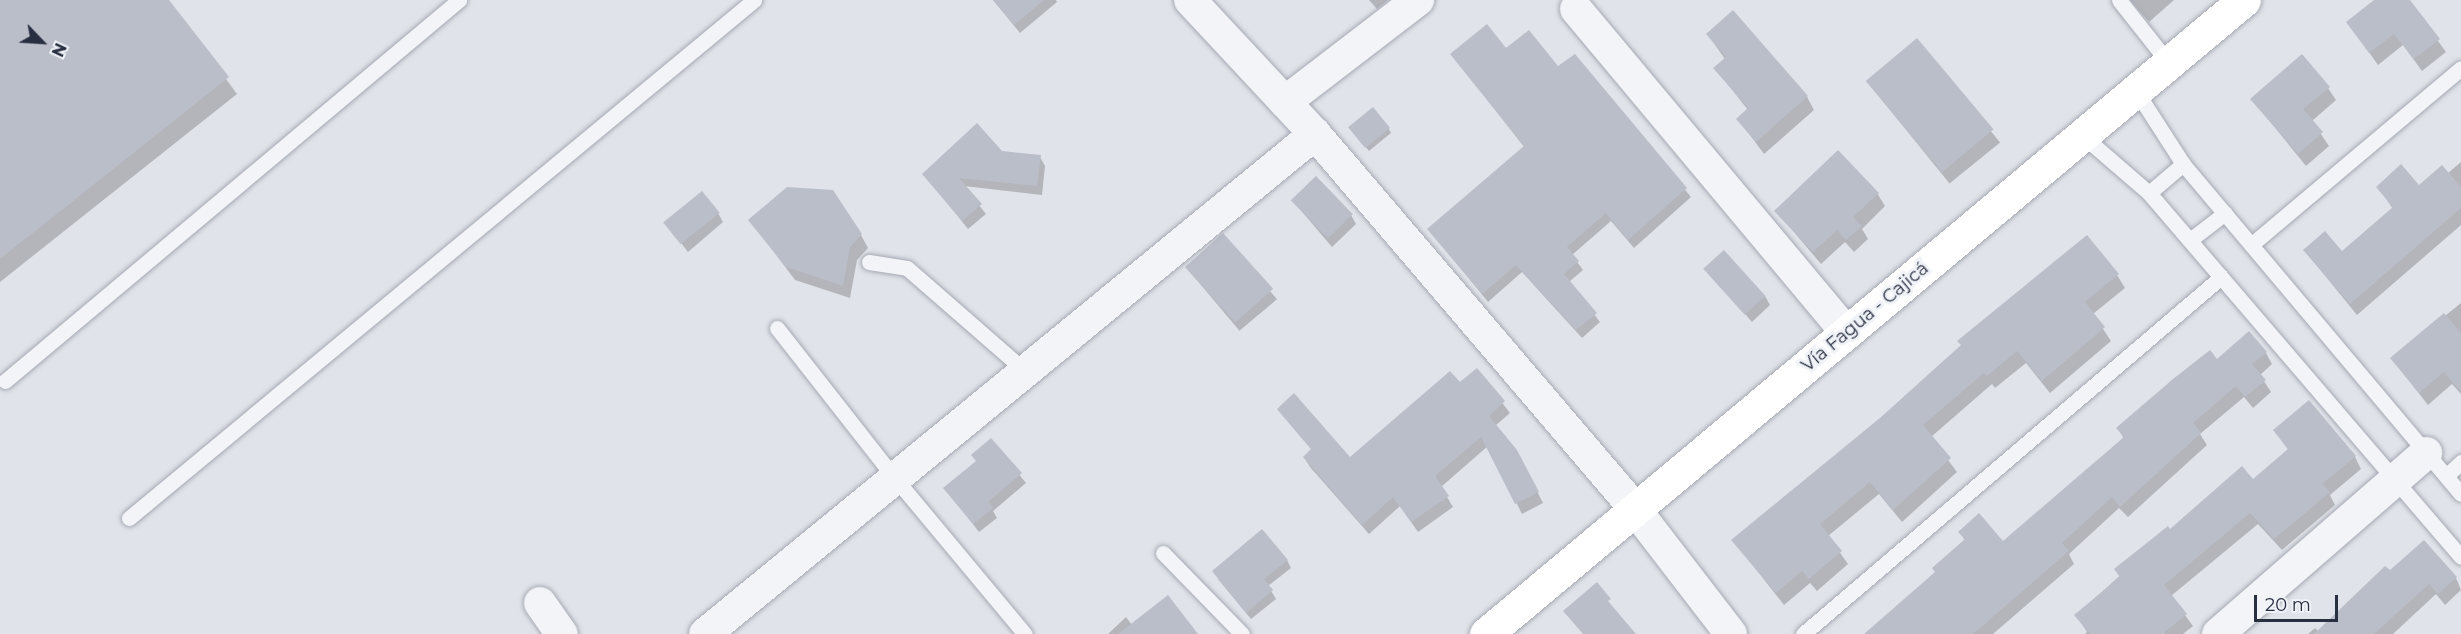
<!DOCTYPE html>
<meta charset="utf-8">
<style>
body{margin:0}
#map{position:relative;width:2461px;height:634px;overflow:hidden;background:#e0e3e9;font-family:Montserrat,sans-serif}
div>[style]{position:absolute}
.shadow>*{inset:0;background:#0003;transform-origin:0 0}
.building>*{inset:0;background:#babec9;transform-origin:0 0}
.roads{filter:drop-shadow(0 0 2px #a5a9b3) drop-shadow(0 0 2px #a5a9b3)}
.lane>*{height:15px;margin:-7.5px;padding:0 7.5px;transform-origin:7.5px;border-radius:7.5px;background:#f2f4f7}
.street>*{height:32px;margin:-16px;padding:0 16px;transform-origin:16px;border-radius:16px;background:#f2f4f7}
.secondary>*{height:33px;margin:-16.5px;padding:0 16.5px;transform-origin:16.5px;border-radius:16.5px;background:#fff}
span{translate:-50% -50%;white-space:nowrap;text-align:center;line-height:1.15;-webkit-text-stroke:6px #eff2f7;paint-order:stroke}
.street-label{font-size:18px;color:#282f41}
.north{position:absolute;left:12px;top:12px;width:60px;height:60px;-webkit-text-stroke:4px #eff2f7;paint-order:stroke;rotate:115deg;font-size:16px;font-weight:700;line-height:24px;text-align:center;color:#282f41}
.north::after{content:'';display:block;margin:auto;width:21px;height:27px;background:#282f41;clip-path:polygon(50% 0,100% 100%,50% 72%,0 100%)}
.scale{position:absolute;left:2254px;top:595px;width:84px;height:27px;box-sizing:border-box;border:3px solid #282f41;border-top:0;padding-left:8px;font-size:18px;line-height:21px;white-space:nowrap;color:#282f41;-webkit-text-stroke:4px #eff2f7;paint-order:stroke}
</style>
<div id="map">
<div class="shadow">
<i style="clip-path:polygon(0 0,168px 0,237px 94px,0 282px)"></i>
<i style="clip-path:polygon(993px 0,1056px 0,1057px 2px,1020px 33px)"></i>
<i style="clip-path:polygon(1369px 0,1388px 0,1377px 9px)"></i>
<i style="clip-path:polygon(2130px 0,2174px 0,2149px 22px)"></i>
<i style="clip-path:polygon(2377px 0,2408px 0,2446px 52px,2422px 71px,2403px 45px,2378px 65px,2348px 22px)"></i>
<i style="clip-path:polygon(1708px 35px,1807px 97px,1814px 110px,1764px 154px,1738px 119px,1748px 110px,1715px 68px,1725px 59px)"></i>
<i style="left:1917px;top:40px;width:132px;height:65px;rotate:51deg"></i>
<i style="clip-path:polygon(1506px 50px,1558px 68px,1575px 56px,1691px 197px,1634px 248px,1611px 221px,1572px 255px,1583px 270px,1569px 282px,1600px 322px,1582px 338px,1522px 272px,1488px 302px,1429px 229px,1525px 148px,1452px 55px)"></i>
<i style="clip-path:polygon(2328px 88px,2336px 100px,2312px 121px,2329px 146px,2306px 166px,2252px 99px)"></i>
<i style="clip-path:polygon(1389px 129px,1391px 133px,1369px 151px,1353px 132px)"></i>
<i style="clip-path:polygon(1001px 152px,1040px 157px,1045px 166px,1042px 195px,964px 186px,986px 214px,968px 229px,924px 174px)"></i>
<i style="clip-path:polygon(2461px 162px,2461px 225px,2357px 315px,2305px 251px,2342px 254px,2393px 209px,2378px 187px,2419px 187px,2448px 173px)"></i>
<i style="clip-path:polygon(1877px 193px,1885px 206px,1862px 229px,1868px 239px,1854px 252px,1845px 242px,1821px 264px,1776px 211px)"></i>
<i style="clip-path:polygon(1292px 200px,1351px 215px,1356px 224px,1332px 247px)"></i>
<i style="clip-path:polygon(718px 213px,723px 222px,688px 252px,666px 223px)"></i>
<i style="clip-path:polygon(750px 220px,861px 235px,868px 248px,857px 260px,850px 298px,795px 280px)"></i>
<i style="left:1223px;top:235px;width:84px;height:49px;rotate:50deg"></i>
<i style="clip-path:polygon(1706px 269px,1765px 296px,1770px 305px,1752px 322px)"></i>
<i style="clip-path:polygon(2117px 275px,2125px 288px,2093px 314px,2111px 341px,2050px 393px,2026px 363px,1995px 388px,1992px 384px,1931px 437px,1957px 472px,1902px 522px,1879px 494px,1828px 536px,1848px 564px,1817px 591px,1810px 583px,1784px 605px,1733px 540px)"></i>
<i style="clip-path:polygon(2461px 303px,2461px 394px,2452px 384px,2428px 405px,2392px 359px)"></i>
<i style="clip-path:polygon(2266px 353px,2272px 364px,2260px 375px,2271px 392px,2253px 408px,2244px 397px,2200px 434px,2207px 445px,2128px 517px,2119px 508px,2069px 554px,2074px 564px,1993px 634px,1866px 634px,1936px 573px,1965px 541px,1960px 532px,2002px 543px,2124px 439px,2118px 428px,2217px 361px)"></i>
<i style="clip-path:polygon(1477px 370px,1510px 413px,1495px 426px,1522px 462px,1543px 503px,1522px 514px,1488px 446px,1441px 487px,1453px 507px,1418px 532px,1400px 506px,1369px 534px,1310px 467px,1304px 457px,1312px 450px,1278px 410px,1350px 459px)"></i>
<i style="clip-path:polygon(2275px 431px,2355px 457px,2361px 469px,2330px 495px,2335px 505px,2282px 550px,2258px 524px,2171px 596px,2193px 626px,2183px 634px,2164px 634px,2161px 630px,2156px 634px,2085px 634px,2087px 632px,2076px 615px,2170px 531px,2253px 481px,2289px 451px)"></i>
<i style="clip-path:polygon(991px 440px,1026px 483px,993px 511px,997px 518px,979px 532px,945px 488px,977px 462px)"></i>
<i style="clip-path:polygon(1287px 560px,1291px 568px,1268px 586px,1276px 599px,1251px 619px,1218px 579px)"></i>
<i style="clip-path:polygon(2390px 573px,2456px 578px,2461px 590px,2445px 605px,2436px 594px,2393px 634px,2308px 634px,2315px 628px,2319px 632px)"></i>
<i style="clip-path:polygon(1126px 617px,1132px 625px,1196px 634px,1108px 634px)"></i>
</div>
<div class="building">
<i style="clip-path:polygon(0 0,169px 0,229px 77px,0 259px)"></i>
<i style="clip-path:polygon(993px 0,1044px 0,1014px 25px)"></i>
<i style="clip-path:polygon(2374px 0,2410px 0,2440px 39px,2414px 59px,2394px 34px,2369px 53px,2346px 22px)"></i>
<i style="clip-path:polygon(1733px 10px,1808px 96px,1756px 142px,1736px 119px,1748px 108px,1713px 68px,1726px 57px,1706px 34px)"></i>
<i style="clip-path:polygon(1487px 24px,1506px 48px,1529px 30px,1558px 66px,1575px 54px,1687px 188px,1628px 240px,1606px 213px,1567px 247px,1579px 261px,1564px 274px,1597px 313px,1576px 330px,1516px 265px,1482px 294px,1427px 229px,1524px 146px,1450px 54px)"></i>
<i style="left:1917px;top:38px;width:119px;height:67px;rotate:50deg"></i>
<i style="clip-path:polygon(2302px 54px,2330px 87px,2303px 109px,2323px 132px,2298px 154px,2250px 99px)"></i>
<i style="left:1373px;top:107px;width:27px;height:32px;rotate:51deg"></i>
<i style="clip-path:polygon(977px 123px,1002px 151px,1041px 155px,1037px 186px,959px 178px,982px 204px,962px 221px,922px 174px)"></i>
<i style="clip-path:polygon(1838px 150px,1879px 193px,1853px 217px,1862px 226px,1846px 240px,1837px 230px,1813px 252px,1774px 211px)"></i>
<i style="clip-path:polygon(2401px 164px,2419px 185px,2442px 165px,2461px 187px,2461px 208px,2350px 304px,2303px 250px,2325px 231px,2342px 251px,2393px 207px,2376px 187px)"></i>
<i style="left:1316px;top:176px;width:53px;height:35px;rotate:46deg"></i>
<i style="clip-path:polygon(787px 187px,833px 190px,862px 234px,850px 247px,843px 286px,786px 267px,748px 220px)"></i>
<i style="left:702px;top:191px;width:28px;height:50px;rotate:51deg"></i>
<i style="left:1223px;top:233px;width:75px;height:51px;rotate:48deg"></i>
<i style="clip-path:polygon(2087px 235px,2119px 274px,2085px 302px,2105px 327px,2042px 381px,2017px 351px,1987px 376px,1984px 373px,1923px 425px,1951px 458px,1893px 510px,1870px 482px,1820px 524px,1842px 551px,1809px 579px,1802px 571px,1776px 593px,1731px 540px,1880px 418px,1961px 345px,1957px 341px)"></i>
<i style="left:1724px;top:250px;width:62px;height:28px;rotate:48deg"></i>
<i style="clip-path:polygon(2444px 313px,2461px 333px,2461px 392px,2444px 372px,2419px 393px,2390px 358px)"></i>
<i style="clip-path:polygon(2249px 331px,2267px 352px,2252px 364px,2266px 380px,2245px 397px,2236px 386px,2193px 423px,2201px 433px,2120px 507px,2112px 497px,2062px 543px,2069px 551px,1973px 634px,1864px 634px,1935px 572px,1932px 568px,1965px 539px,1958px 532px,1979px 513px,2003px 541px,2124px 437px,2116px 428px,2173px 379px,2210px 350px,2217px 359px)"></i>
<i style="clip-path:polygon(1477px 368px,1505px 401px,1489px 416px,1517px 450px,1539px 492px,1515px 504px,1481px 437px,1435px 476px,1449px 496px,1411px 522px,1393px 497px,1362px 525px,1303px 457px,1311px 449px,1277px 409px,1294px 393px,1350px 457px,1450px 371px,1460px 382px)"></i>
<i style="clip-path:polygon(2309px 400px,2356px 456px,2322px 484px,2330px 492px,2274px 539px,2250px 513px,2164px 585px,2187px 614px,2162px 634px,2090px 634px,2074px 615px,2120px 577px,2114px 569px,2168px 526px,2170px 529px,2242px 466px,2253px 479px,2288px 449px,2273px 430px)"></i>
<i style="clip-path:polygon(991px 438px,1022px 473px,988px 502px,993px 508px,973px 524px,943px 488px,976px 461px,971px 455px)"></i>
<i style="clip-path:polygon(1262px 529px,1288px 560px,1264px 579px,1273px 590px,1246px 613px,1212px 571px)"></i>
<i style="clip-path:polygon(2424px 540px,2457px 577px,2438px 594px,2429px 584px,2374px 634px,2314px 634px,2385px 566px,2390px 570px)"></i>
<i style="clip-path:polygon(1597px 582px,1611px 599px,1608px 601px,1636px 634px,1583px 634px,1563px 611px)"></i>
<i style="clip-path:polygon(1168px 595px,1198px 634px,1118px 634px)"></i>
</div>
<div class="roads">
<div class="lane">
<i style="left:2119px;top:0;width:79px;rotate:51.7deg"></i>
<i style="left:2136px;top:91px;width:87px;rotate:57.2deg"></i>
<i style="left:2183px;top:164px;width:431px;rotate:49.9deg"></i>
<i style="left:2083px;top:136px;width:87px;rotate:40.8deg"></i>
<i style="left:2149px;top:193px;width:479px;rotate:49.4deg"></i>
<i style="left:2149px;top:193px;width:45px;rotate:-40.5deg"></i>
<i style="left:2190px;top:240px;width:44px;rotate:-37.6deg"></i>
<i style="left:2252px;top:244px;width:273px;rotate:-40.1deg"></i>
<i style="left:869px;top:262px;width:38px;rotate:9deg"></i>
<i style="left:907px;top:268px;width:157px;rotate:41.1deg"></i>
<i style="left:777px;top:328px;width:189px;rotate:51.9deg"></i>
<i style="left:894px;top:477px;width:204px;rotate:50.2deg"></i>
<i style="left:5px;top:381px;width:593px;rotate:-40deg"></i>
<i style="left:2446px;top:476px;width:21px;rotate:-43deg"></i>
<i style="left:129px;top:518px;width:812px;rotate:-39.65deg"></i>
<i style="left:1163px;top:553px;width:113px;rotate:45.7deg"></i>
<i style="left:1803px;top:634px;width:550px;rotate:-40.5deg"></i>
</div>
<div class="street">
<i style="left:1190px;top:0;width:183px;rotate:47deg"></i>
<i style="left:1315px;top:134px;width:492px;rotate:49.5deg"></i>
<i style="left:1634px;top:508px;width:159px;rotate:52.4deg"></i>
<i style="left:1576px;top:9px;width:422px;rotate:50.1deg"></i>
<i style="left:1285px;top:102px;width:168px;rotate:-37.5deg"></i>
<i style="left:540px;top:603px;width:38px;rotate:55deg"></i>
<i style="left:705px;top:634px;width:789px;rotate:-39.34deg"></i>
<i style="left:2218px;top:634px;width:276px;rotate:-41deg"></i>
</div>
<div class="secondary">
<i style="left:1486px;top:634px;width:988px;rotate:-39.91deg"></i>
</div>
</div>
<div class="street-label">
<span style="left:1865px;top:317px;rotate:-40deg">Vía Fagua - Cajicá</span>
</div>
<div class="north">N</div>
<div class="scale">20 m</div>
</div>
